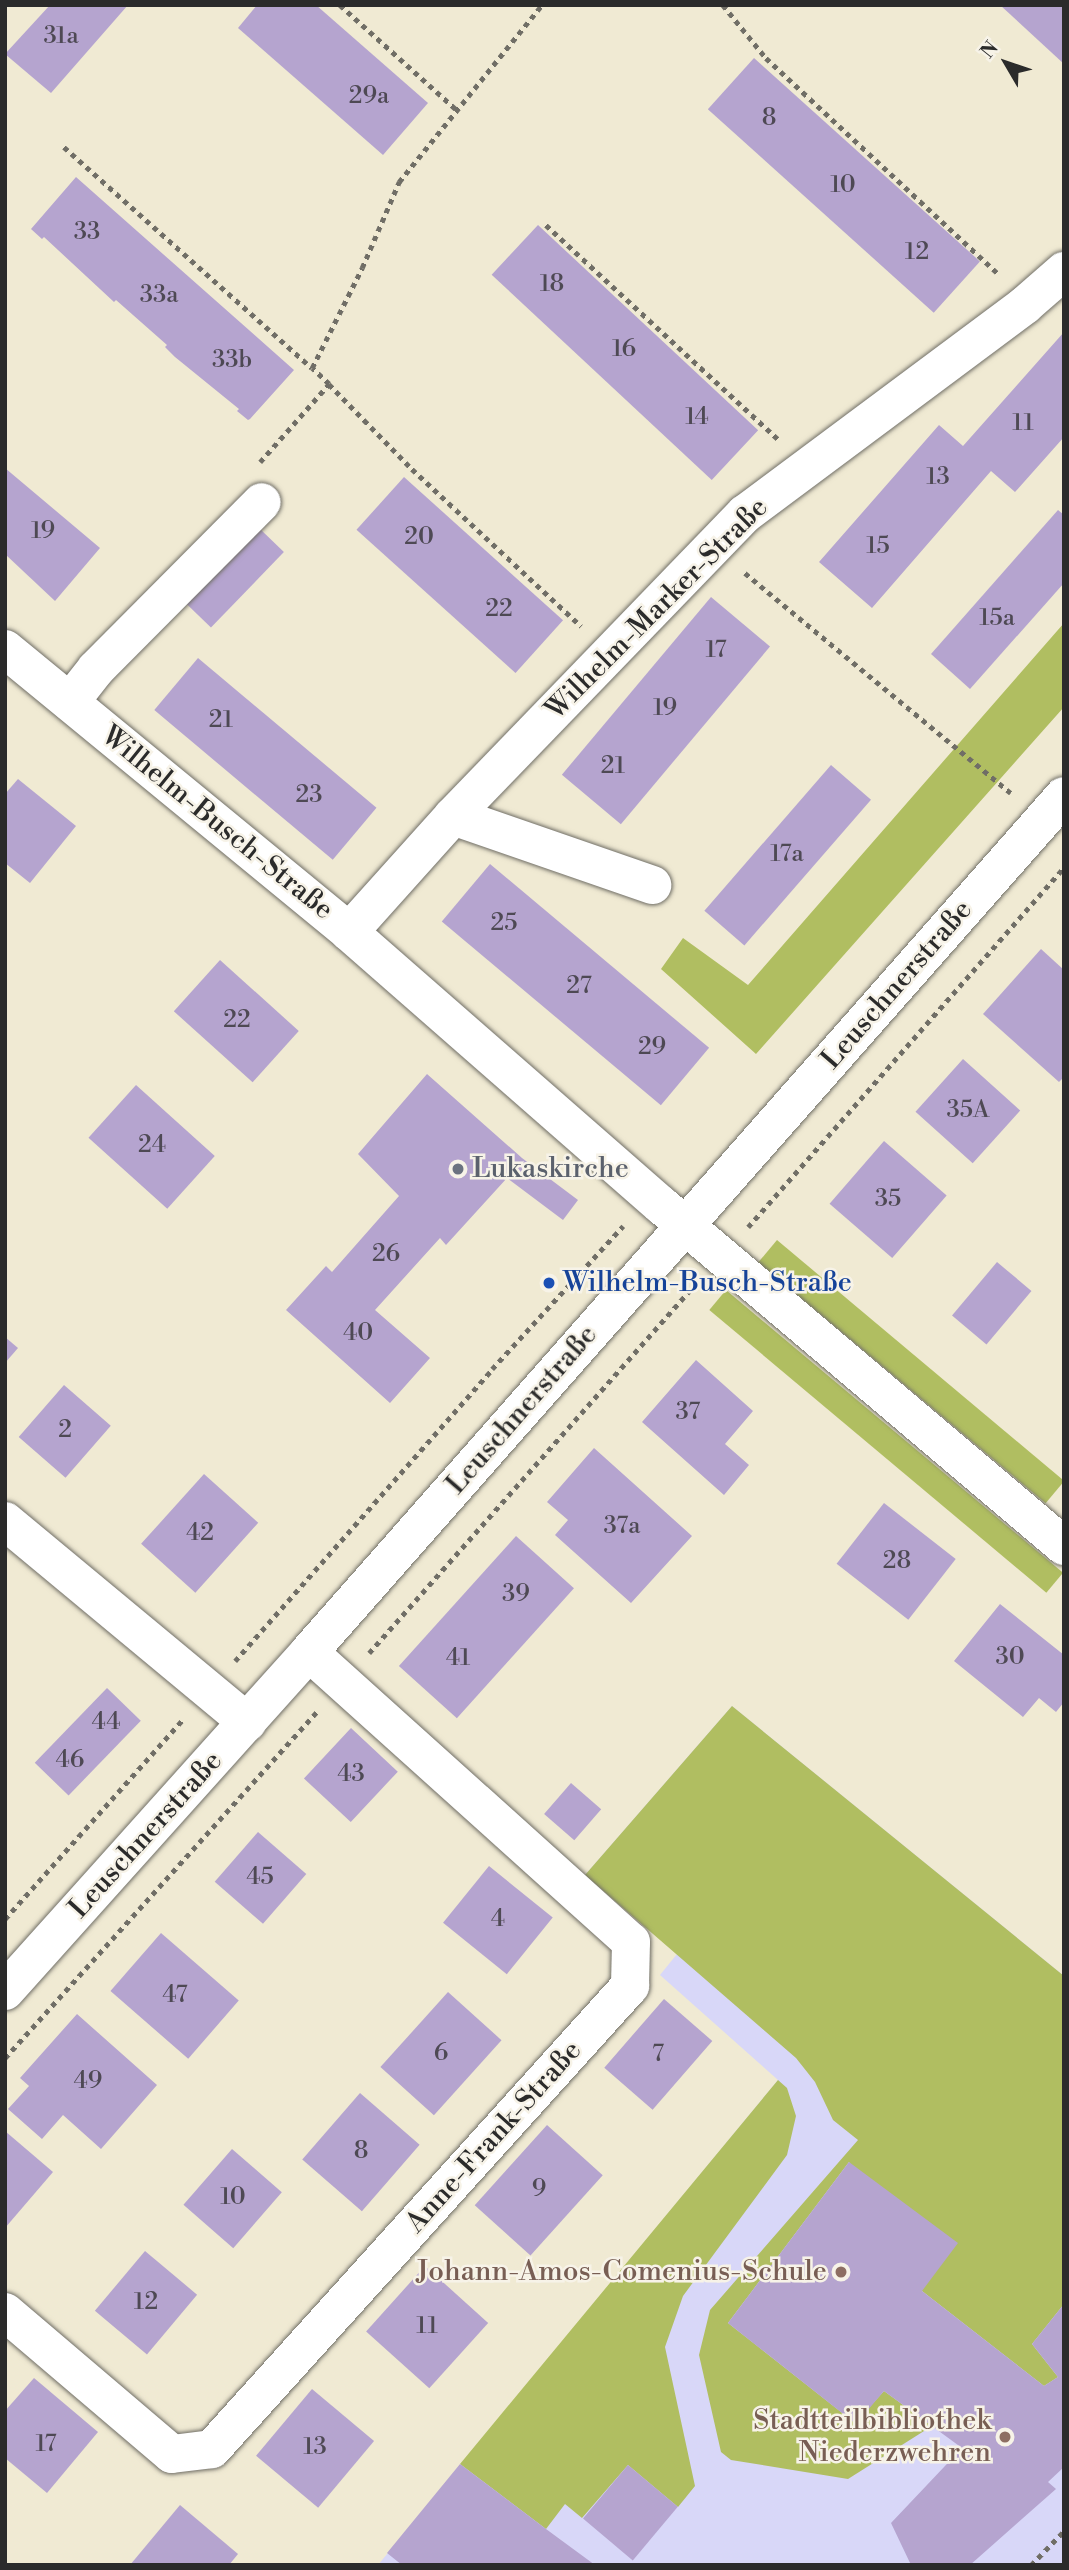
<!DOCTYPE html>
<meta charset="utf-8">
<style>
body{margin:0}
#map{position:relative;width:1069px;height:2570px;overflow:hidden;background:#f0ead3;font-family:"Libre Bodoni",serif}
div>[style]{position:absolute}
.built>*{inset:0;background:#d8d7f8}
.green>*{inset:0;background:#b0be61;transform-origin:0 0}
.building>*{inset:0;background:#b5a4cf;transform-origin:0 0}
.path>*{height:4.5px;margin-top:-2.25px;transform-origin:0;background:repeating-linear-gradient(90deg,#706e66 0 5px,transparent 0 10px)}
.roads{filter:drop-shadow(0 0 2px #706e66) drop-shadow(0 0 2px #706e66)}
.minor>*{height:38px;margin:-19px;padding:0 19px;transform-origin:19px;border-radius:19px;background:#fff}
.major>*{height:38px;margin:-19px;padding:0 19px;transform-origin:19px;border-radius:19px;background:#fff}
.dots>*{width:19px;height:19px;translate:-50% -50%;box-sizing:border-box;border:4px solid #f7f3e8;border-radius:50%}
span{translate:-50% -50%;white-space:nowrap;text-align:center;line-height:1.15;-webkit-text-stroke:5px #f7f3e8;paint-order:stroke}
.number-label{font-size:24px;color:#4e4954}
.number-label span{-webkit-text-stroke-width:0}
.street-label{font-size:28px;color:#2b2b2b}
.worship-label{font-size:28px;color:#5b616d}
.left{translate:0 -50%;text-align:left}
.transit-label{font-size:28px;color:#164399}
.education-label{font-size:28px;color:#785e54}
.right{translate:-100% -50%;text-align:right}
.frame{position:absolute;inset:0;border:7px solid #2b2b2b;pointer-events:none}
.north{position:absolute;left:971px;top:28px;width:70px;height:70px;-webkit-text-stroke:5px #f7f3e8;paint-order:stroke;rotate:309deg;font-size:19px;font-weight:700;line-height:28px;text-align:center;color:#2b2b2b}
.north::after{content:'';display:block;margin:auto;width:24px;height:32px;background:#2b2b2b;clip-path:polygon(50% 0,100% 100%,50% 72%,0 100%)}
</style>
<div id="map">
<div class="built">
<i style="clip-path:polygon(732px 1706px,1064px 1976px,1064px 2565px,378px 2565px,778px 2080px,660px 1975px,677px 1954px,585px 1875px)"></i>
</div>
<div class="green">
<i style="clip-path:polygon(1064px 623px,1064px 707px,756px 1054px,661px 969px,683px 938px,748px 985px)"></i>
<i style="left:777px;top:1240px;width:375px;height:29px;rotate:40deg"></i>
<i style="left:726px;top:1290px;width:440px;height:26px;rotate:40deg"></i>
<i style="clip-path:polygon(732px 1706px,1064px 1976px,1064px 2304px,1032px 2344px,1058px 2377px,1044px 2386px,922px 2291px,849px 2162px,728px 2323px,855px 2423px,884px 2391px,932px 2426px,848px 2479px,731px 2460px,721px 2452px,699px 2355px,710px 2310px,858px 2140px,833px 2120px,815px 2082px,796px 2058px,585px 1875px)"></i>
<i style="clip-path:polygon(778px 2080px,787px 2088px,796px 2116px,787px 2155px,683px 2296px,665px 2347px,695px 2486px,678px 2507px,628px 2465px,582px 2518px,565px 2504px,546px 2529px,460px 2464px)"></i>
</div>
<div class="building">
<i style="clip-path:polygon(50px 5px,128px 5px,51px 93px,5px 54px)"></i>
<i style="clip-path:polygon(257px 5px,316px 5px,428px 103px,383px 155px,238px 28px)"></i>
<i style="clip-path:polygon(1000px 5px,1064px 5px,1064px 64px)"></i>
<i style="left:754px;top:58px;width:304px;height:69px;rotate:42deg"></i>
<i style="clip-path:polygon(76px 177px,294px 370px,250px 419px,248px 420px,237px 411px,239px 409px,175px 357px,165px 347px,167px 345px,116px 300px,114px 302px,44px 237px,42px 239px,31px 229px)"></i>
<i style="left:538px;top:225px;width:301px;height:68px;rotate:43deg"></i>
<i style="clip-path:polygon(1064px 332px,1064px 437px,1015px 492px,991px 471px,872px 608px,819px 562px,939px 425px,963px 446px)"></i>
<i style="clip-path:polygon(5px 468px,100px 548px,55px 601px,5px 554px)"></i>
<i style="left:404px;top:477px;width:214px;height:71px;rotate:42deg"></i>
<i style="clip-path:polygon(1058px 510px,1064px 515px,1064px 583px,970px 689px,931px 654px)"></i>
<i style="left:258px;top:527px;width:36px;height:105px;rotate:44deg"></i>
<i style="left:711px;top:597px;width:77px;height:232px;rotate:40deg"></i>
<i style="left:198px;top:658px;width:233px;height:68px;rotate:40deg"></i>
<i style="left:831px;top:765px;width:53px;height:193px;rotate:41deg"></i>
<i style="clip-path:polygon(18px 779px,76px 826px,30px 883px,5px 863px,5px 794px)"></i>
<i style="left:490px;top:864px;width:286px;height:75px;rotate:40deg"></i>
<i style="clip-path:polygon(1041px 949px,1064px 970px,1064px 1077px,1059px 1082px,983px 1014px)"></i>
<i style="left:220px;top:960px;width:106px;height:69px;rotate:42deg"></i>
<i style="left:963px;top:1059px;width:77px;height:71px;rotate:42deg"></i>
<i style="clip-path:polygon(427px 1074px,522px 1158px,578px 1200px,563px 1220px,507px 1178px,446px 1245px,440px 1238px,375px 1310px,430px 1358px,390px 1403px,286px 1310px,326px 1266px,332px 1272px,399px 1196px,358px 1154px)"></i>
<i style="left:136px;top:1085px;width:106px;height:71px;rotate:42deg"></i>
<i style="left:884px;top:1141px;width:83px;height:83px;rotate:41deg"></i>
<i style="left:997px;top:1262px;width:45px;height:70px;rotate:40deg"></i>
<i style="clip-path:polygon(5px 1337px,18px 1348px,5px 1363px)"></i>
<i style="clip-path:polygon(696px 1360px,753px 1411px,725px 1444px,749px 1465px,724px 1495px,642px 1422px)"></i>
<i style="left:64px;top:1385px;width:62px;height:69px;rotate:41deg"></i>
<i style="clip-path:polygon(594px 1448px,692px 1536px,631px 1603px,555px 1535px,568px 1520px,547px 1502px)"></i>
<i style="left:204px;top:1474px;width:73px;height:94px;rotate:42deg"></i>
<i style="left:884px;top:1503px;width:91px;height:77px;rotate:38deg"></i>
<i style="left:516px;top:1536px;width:78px;height:175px;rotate:42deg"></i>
<i style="clip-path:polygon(1000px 1604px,1064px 1655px,1064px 1702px,1056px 1712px,1039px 1698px,1023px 1717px,954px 1661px)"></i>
<i style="left:107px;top:1688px;width:47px;height:104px;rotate:44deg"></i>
<i style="left:351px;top:1728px;width:64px;height:69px;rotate:43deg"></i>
<i style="left:571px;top:1783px;width:40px;height:41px;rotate:41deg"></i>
<i style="left:258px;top:1832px;width:64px;height:66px;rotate:41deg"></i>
<i style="left:489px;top:1866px;width:82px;height:73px;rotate:39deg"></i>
<i style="left:161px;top:1933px;width:103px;height:77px;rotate:41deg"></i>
<i style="left:448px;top:1992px;width:72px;height:101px;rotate:42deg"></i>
<i style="left:664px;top:1999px;width:64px;height:91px;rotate:41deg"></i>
<i style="clip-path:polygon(77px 2014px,157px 2085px,101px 2149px,63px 2115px,42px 2139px,8px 2109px,29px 2086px,20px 2078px)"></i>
<i style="left:360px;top:2093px;width:79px;height:88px;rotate:41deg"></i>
<i style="left:547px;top:2125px;width:75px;height:108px;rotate:42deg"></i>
<i style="clip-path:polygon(5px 2131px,53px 2172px,5px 2228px)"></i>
<i style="left:232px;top:2149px;width:66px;height:74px;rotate:41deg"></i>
<i style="clip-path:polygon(849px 2162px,958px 2243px,922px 2291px,1044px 2386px,1058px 2377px,1032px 2344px,1064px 2304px,1064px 2467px,1048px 2482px,1056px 2489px,970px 2565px,911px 2565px,891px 2523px,962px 2448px,884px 2391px,856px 2424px,728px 2323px)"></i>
<i style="left:145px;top:2251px;width:68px;height:78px;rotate:40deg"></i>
<i style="left:425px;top:2266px;width:85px;height:88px;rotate:42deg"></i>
<i style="clip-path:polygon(34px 2378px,98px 2432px,47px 2493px,5px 2458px,5px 2411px)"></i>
<i style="left:312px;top:2389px;width:81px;height:87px;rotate:40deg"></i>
<i style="clip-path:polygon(460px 2464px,546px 2529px,595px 2565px,402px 2565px,387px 2553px)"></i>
<i style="left:628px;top:2465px;width:65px;height:70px;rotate:40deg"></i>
<i style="clip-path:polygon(180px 2505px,238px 2554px,229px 2565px,130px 2565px)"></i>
</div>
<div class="path">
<i style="left:340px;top:5px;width:157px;rotate:41.9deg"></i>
<i style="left:723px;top:5px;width:68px;rotate:50.9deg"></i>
<i style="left:766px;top:58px;width:316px;rotate:42.9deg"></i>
<i style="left:64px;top:147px;width:332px;rotate:41.7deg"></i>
<i style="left:546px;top:225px;width:317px;rotate:42.7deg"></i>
<i style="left:329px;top:384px;width:119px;rotate:45.7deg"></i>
<i style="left:412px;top:469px;width:231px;rotate:42.9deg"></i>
<i style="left:260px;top:462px;width:104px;rotate:-48.5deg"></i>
<i style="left:329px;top:384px;width:23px;rotate:-137deg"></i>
<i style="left:312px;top:368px;width:112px;rotate:-63.4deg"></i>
<i style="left:362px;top:268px;width:94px;rotate:-66.7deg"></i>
<i style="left:399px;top:182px;width:228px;rotate:-51.1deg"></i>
<i style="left:745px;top:573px;width:345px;rotate:39.6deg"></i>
<i style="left:748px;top:1227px;width:479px;rotate:-48.7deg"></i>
<i style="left:369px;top:1653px;width:492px;rotate:-48.5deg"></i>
<i style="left:235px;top:1661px;width:389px;rotate:-48.6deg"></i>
<i style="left:492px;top:1369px;width:194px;rotate:-47.5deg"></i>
<i style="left:5px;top:1919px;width:266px;rotate:-48.3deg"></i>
<i style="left:5px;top:2058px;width:466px;rotate:-48deg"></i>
<i style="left:1031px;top:2565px;width:47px;rotate:-45.9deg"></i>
</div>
<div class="roads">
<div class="minor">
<i style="left:5px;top:649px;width:445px;rotate:39.4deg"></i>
<i style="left:349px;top:932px;width:415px;rotate:41.2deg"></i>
<i style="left:661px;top:1205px;width:528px;rotate:40.24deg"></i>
<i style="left:70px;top:702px;width:42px;rotate:-51.8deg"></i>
<i style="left:96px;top:669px;width:235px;rotate:-45.2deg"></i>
<i style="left:453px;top:816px;width:211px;rotate:19.1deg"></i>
<i style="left:349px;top:932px;width:156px;rotate:-48.1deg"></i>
<i style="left:453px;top:816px;width:420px;rotate:-46deg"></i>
<i style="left:745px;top:514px;width:349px;rotate:-36.7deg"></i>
<i style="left:1025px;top:305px;width:52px;rotate:-41.1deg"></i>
<i style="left:5px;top:1521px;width:315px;rotate:39.7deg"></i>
<i style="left:5px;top:2312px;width:219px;rotate:40.4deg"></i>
<i style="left:172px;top:2454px;width:40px;rotate:-7.1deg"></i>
<i style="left:212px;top:2449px;width:624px;rotate:-47.92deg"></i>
<i style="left:630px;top:1986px;width:44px;rotate:-88.7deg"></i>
<i style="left:631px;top:1942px;width:433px;rotate:-138deg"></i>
</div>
<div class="major">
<i style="left:5px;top:1991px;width:455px;rotate:-48.1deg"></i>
<i style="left:309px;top:1652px;width:1141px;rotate:-48.59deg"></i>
</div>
</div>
<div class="dots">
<i style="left:458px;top:1169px;background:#6b7280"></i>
<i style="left:549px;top:1283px;background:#1a4fb4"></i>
<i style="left:841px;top:2272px;background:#8d6e63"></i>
<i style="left:1005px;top:2437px;background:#8d6e63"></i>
</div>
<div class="number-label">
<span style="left:61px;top:37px">31a</span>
<span style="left:369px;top:97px">29a</span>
<span style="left:769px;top:119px">8</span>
<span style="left:843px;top:186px">10</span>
<span style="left:87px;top:233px">33</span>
<span style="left:917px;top:253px">12</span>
<span style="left:552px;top:285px">18</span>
<span style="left:159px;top:296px">33a</span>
<span style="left:624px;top:350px">16</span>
<span style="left:232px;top:361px">33b</span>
<span style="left:697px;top:418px">14</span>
<span style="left:1023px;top:424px">11</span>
<span style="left:938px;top:478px">13</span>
<span style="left:43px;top:532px">19</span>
<span style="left:419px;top:538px">20</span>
<span style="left:878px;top:547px">15</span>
<span style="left:499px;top:610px">22</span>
<span style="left:997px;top:619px">15a</span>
<span style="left:716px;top:651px">17</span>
<span style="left:665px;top:709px">19</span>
<span style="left:221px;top:721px">21</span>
<span style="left:613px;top:767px">21</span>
<span style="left:309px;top:796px">23</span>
<span style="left:787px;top:855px">17a</span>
<span style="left:504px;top:924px">25</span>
<span style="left:579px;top:987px">27</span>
<span style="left:237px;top:1021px">22</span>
<span style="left:652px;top:1048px">29</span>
<span style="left:968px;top:1111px">35A</span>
<span style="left:152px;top:1146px">24</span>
<span style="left:888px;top:1200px">35</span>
<span style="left:386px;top:1255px">26</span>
<span style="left:358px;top:1334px">40</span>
<span style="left:688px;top:1413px">37</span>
<span style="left:65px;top:1431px">2</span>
<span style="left:622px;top:1527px">37a</span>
<span style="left:200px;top:1534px">42</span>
<span style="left:897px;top:1562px">28</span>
<span style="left:516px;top:1595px">39</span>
<span style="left:1010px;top:1658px">30</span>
<span style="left:458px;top:1659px">41</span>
<span style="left:106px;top:1723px">44</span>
<span style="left:70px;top:1761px">46</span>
<span style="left:351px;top:1775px">43</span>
<span style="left:260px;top:1878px">45</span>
<span style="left:498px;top:1920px">4</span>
<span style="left:175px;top:1996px">47</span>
<span style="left:441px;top:2054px">6</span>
<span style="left:658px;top:2055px">7</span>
<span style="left:88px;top:2082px">49</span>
<span style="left:361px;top:2152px">8</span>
<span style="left:539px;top:2190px">9</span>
<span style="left:233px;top:2198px">10</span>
<span style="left:146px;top:2303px">12</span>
<span style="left:427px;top:2327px">11</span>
<span style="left:46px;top:2445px">17</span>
<span style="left:315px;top:2448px">13</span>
</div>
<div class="street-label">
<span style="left:657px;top:609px;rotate:-45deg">Wilhelm-Marker-Straße</span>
<span style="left:217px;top:823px;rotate:39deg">Wilhelm-Busch-Straße</span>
<span style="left:897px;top:985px;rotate:-49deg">Leuschnerstraße</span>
<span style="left:522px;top:1410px;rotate:-49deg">Leuschnerstraße</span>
<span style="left:146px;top:1835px;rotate:-48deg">Leuschnerstraße</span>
<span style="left:494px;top:2137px;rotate:-48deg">Anne-Frank-Straße</span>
</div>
<div class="worship-label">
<span class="left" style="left:472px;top:1169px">Lukaskirche</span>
</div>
<div class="transit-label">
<span class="left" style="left:563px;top:1283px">Wilhelm-Busch-Straße</span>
</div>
<div class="education-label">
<span class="right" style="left:827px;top:2272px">Johann-Amos-Comenius-Schule</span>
<span class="right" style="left:991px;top:2437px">Stadtteilbibliothek<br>Niederzwehren</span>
</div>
<div class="frame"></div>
<div class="north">N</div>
</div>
